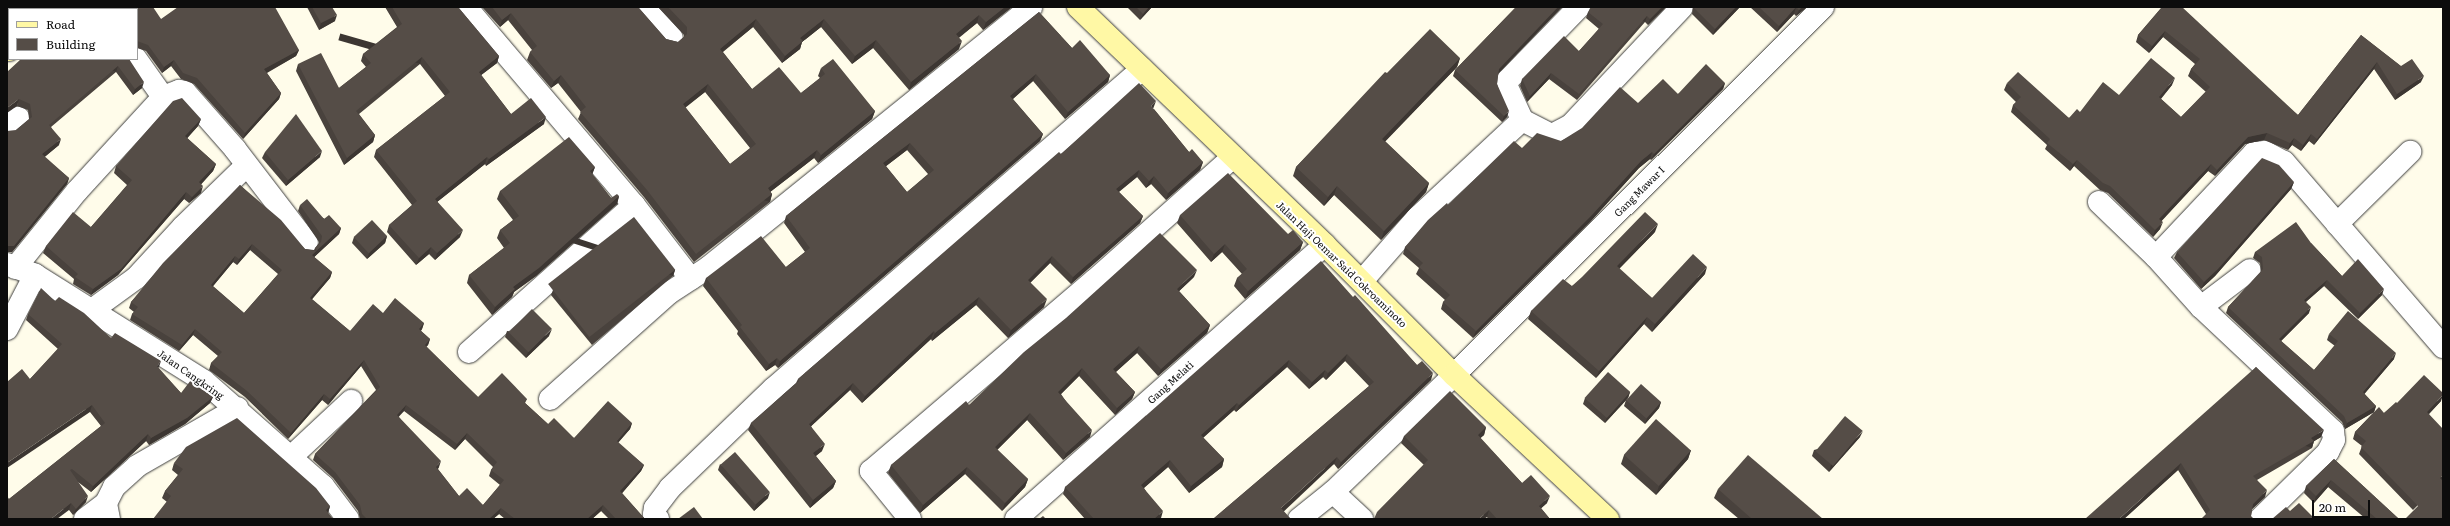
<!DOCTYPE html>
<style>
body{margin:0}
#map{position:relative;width:2450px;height:526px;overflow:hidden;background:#fffcea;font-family:Literata,serif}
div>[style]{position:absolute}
.roads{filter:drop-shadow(0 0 1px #3f3f3f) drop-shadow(0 0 1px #3f3f3f)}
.minor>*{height:22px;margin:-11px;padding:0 11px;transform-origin:11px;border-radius:11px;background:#fff}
.tertiary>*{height:22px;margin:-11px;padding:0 11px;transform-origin:11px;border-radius:11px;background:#fff}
.secondary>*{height:22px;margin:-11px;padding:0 11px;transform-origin:11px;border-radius:11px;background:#fff8a5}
.wall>*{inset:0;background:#49423d}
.shaded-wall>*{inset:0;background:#3c3632;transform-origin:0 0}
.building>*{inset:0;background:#554d47;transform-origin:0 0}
span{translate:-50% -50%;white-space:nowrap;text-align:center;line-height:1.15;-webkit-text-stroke:4px #fff;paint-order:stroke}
.street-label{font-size:10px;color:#0c0c0c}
.frame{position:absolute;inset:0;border:8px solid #0c0c0c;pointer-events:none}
.legend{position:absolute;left:8px;top:8px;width:130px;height:52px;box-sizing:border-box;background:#fff;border:1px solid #9e9e9e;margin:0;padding:5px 7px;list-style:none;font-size:12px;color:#0c0c0c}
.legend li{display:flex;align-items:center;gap:8px;height:20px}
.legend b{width:20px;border:1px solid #9e9e9e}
.scale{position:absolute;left:2312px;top:500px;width:58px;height:18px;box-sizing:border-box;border:2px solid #0c0c0c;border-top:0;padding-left:5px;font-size:12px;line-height:14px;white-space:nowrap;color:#0c0c0c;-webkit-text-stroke:3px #fff;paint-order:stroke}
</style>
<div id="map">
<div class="roads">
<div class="minor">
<i style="left:466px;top:7px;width:260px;rotate:49.7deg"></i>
<i style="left:634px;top:205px;width:93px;rotate:52.4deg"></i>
<i style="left:643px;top:7px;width:42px;rotate:46.9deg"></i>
<i style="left:1579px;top:7px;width:102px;rotate:134.2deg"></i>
<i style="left:1508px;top:80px;width:5px;rotate:112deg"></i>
<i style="left:1506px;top:85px;width:38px;rotate:65deg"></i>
<i style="left:1522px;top:120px;width:34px;rotate:27deg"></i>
<i style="left:1552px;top:135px;width:20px;rotate:-27deg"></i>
<i style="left:1570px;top:126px;width:163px;rotate:-46.7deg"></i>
<i style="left:163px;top:97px;width:17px;rotate:-21deg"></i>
<i style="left:179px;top:91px;width:6px;rotate:9deg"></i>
<i style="left:185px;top:92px;width:76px;rotate:48.7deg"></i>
<i style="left:235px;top:149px;width:118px;rotate:52.5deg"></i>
<i style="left:7px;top:126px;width:14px;rotate:-36deg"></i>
<i style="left:2099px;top:202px;width:79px;rotate:44deg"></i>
<i style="left:2156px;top:257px;width:67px;rotate:48deg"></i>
<i style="left:2201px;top:307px;width:181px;rotate:43.2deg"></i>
<i style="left:2333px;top:431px;width:9px;rotate:84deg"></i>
<i style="left:2334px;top:440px;width:13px;rotate:117deg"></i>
<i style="left:2328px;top:452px;width:95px;rotate:135.4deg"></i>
<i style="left:2337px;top:224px;width:103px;rotate:-44.6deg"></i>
<i style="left:2156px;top:257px;width:143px;rotate:-46.7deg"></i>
<i style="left:2254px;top:153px;width:11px;rotate:-5deg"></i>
<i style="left:2265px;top:152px;width:21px;rotate:28deg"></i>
<i style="left:2284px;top:162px;width:244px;rotate:49.3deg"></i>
<i style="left:15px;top:268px;width:99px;rotate:-51.2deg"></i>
<i style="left:77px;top:191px;width:127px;rotate:-47.5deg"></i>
<i style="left:163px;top:97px;width:47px;rotate:-125.4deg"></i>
<i style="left:1362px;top:281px;width:84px;rotate:-48.9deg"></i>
<i style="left:1417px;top:218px;width:144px;rotate:-43deg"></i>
<i style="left:2201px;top:307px;width:61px;rotate:-37.1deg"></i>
<i style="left:92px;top:310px;width:54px;rotate:-36deg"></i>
<i style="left:136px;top:278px;width:69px;rotate:-47.3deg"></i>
<i style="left:183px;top:227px;width:88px;rotate:-44.1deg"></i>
<i style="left:7px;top:329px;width:61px;rotate:-62.6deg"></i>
<i style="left:469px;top:352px;width:221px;rotate:-41.7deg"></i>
<i style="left:550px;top:399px;width:159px;rotate:-41.7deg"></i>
<i style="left:669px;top:293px;width:48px;rotate:-33deg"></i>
<i style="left:709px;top:267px;width:414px;rotate:-38.9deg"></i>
<i style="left:292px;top:456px;width:81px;rotate:-43deg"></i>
<i style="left:1333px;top:492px;width:40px;rotate:43deg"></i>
<i style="left:85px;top:519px;width:26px;rotate:-37deg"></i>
<i style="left:109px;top:519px;width:16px;rotate:-101deg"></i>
<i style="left:106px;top:503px;width:18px;rotate:-63deg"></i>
<i style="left:114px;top:487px;width:31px;rotate:-42deg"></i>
<i style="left:137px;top:466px;width:116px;rotate:-29.9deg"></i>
<i style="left:658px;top:519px;width:6px;rotate:-129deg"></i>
<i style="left:654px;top:514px;width:6px;rotate:-81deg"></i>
<i style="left:655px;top:508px;width:25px;rotate:-53deg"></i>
<i style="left:670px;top:488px;width:144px;rotate:-43.9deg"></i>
<i style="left:774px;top:388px;width:487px;rotate:-40.9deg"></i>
<i style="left:910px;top:519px;width:62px;rotate:-129.1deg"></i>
<i style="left:871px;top:471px;width:294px;rotate:-40.5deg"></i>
<i style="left:1095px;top:280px;width:183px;rotate:-41.7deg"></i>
<i style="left:1016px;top:519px;width:413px;rotate:-41.6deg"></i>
<i style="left:1299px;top:519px;width:43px;rotate:-38.5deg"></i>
<i style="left:1333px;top:492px;width:168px;rotate:-44deg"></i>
<i style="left:1454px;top:375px;width:521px;rotate:-44.92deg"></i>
</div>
<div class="tertiary">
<i style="left:7px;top:264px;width:30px;rotate:21deg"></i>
<i style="left:35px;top:275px;width:199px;rotate:32.1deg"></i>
<i style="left:204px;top:381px;width:159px;rotate:41.4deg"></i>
<i style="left:323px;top:486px;width:41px;rotate:52.9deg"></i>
</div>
<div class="secondary">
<i style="left:1078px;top:7px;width:343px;rotate:43.9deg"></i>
<i style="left:1325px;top:245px;width:183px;rotate:45.2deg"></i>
<i style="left:1454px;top:375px;width:211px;rotate:43.1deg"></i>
<i style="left:108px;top:9px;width:4px;rotate:-34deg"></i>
<i style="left:7px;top:50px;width:2px"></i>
</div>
</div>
<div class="wall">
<i style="clip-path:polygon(307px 7px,332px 7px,335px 21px,319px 30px)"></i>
<i style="clip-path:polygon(385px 7px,458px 7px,499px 56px,497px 63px,481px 75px,511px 114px,544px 124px,486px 166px,485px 164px,437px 202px,460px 237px,435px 260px,429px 254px,416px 265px,387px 232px,389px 225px,412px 205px,374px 157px,376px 150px,445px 96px,420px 64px,359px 114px,375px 135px,373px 142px,344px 165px,296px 71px,298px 64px,339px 88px,366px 67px,361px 61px,363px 54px,397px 27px)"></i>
<i style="clip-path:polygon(evenodd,482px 7px,638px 7px,666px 39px,678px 42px,684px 37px,684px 35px,658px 7px,1012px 7px,983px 30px,977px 23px,959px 37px,959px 49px,909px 90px,873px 48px,852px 64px,821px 27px,802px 42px,800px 49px,782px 63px,753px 27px,723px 52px,752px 89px,801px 93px,820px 78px,818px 76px,821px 68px,875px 111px,872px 119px,818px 163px,814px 158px,770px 192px,772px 194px,770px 202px,694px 262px,644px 197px,578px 119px,581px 112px,558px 83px,551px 88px,527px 60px,530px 52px,532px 50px,508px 20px,500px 27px,482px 7px,705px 92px,750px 148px,730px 164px,685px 107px,705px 92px)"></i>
<i style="clip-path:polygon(1127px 7px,1152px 7px,1140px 20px)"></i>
<i style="clip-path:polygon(1516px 7px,1562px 7px,1498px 73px,1497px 84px,1507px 117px,1502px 122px,1453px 76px,1455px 70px)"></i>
<i style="clip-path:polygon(1666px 7px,1648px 25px,1645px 22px,1577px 100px,1549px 79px,1527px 102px,1520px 86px,1522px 79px,1579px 51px,1599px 29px,1586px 18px,1588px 12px)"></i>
<i style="clip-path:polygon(1693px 7px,1740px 7px,1713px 35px,1692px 14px)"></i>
<i style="clip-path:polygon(1750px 7px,1807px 7px,1796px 16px,1794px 14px,1777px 32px)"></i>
<i style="clip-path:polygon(2162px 7px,2298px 115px,2361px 35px,2421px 82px,2395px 100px,2374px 69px,2314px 145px,2309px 141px,2301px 151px,2292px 145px,2288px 150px,2264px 140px,2245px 144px,2215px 176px,2208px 171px,2161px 221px,2160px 229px,2153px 237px,2108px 193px,2100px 190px,2074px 166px,2070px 171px,2045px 149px,2047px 145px,2011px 112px,2013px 105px,2016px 102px,2004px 90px,2007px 83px,2069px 118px,2080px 112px,2119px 95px,2172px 85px,2161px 99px,2181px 117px,2206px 92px,2188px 76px,2191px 69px,2195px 64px,2163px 37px,2149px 53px,2136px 42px,2138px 35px)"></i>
<i style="clip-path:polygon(137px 9px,161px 19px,299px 50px,296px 56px,267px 73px,281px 93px,279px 99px,243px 139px,194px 84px,181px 79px,171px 66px,162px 73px,146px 51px,137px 48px)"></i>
<i style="clip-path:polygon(evenodd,1039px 12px,1072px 48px,1110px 75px,1108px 82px,1065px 119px,1033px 81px,1013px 99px,1043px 134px,1040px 141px,778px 368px,775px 365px,766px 371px,737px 334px,738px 331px,703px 286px,706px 278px,786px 267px,805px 252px,784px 223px,786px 216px,1039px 12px,907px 150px,928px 174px,907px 192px,886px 166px,907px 150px)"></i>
<i style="clip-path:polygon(1460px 58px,1457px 67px,1385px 141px,1429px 183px,1426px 192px,1381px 240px,1334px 195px,1324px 206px,1293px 176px,1296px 167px,1387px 73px)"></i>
<i style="clip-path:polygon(21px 59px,129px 59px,142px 88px,133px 95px,116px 72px,51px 127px,59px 145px,44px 157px,69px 178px,67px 184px,12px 252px,16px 130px,29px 119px,28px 110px,17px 106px)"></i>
<i style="clip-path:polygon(1725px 83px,1723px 89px,1651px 160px,1650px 159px,1639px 168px,1590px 222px,1473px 338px,1441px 309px,1443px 302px,1445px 300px,1416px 274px,1419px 268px,1403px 254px,1405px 247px,1448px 205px,1522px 148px,1561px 141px,1638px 103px)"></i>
<i style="clip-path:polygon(1154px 109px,1189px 152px,1203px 162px,1200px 170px,1166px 200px,1151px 184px,1146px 188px,1137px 177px,1119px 192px,1143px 216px,1140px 223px,1071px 284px,1050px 263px,1030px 283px,1044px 307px,1008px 338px,976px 305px,932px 341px,931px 339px,862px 403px,850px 390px,811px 426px,822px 451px,816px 456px,836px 481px,833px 488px,810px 508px,748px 430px,751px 423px,796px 383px,798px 379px,1061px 154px)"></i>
<i style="clip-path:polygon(201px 119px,198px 126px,187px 138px,216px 164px,213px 171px,201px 184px,201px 193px,189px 203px,184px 199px,118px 275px,91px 295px,73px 284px,74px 279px,43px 253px,46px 246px,91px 227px,127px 185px,114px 173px,116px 166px)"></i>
<i style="clip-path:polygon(265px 152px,320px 157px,286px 186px,262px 158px)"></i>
<i style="clip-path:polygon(595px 167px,592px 174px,611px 198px,619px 196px,617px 204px,536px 276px,514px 292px,512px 297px,492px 315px,467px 283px,469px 275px,504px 248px,497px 238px,500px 230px,513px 220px,497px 199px,500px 191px)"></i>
<i style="clip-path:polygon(2294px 182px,2291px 189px,2215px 276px,2201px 289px,2174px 258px,2177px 252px)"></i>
<i style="clip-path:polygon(evenodd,240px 185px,305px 249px,314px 250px,315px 248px,319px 243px,319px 242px,298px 211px,300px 205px,341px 228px,339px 234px,314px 257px,332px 272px,330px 278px,312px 299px,350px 331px,383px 313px,424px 323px,422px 329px,421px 331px,430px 339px,428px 345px,426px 347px,478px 397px,527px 399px,525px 403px,548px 424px,574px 438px,632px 423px,630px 429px,618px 443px,644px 465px,641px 471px,622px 493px,645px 519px,609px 519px,601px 511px,592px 519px,505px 519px,499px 514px,493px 519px,360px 519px,358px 511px,333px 478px,313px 460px,315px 454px,376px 390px,361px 366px,328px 405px,322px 400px,288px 439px,245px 397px,209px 370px,211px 363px,218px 356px,193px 335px,179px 351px,130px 320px,132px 314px,134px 312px,129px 308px,131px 302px,240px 185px,250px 250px,278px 274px,244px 313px,213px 286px,233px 262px,237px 265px,250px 250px,240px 185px,404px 411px,455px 450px,465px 439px,493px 467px,491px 470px,489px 476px,500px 485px,483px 505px,459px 496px,438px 469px,439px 467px,398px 416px,404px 411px)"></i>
<i style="clip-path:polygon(1180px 215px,1288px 234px,1303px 242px,1300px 250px,1245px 299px,1234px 286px,1237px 278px,1242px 274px,1222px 252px,1211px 262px,1177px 223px)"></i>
<i style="clip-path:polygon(1655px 232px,1619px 269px,1652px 298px,1705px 274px,1652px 332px,1644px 324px,1596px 378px,1528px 319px,1531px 311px,1572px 286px)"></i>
<i style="clip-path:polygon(387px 236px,385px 243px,367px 259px,352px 243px,354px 237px)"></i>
<i style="clip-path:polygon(2311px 243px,2342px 276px,2382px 295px,2358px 319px,2324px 286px,2306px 302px,2309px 313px,2281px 341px,2314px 370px,2335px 346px,2327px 340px,2329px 334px,2394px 359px,2364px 394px,2376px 406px,2374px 412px,2384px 413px,2397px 403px,2441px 401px,2429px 414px,2442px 481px,2413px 510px,2359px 454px,2362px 446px,2353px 439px,2355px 432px,2374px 412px,2345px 429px,2342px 422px,2226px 313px,2228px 307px,2261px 272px,2260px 263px,2253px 258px,2255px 252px)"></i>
<i style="clip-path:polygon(675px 270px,673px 276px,592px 345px,551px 295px,553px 290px)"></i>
<i style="clip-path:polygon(1194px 277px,1179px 291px,1210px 325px,1207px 333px,1158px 376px,1137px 353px,1116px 372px,1135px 392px,1132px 399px,1115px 415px,1079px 376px,1061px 394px,1090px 437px,1063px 460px,1027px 420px,997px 450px,1028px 479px,1025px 487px,1002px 511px,965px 474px,920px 513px,888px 473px,891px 465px,969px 405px)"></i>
<i style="clip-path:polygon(1353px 297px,1431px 380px,1338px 469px,1334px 464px,1213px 519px,1369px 386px,1345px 361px,1326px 380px,1323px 377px,1309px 389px,1287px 367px,1236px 412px,1234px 410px,1203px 438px,1224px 459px,1222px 467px,1189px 493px,1168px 467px,1144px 488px,1161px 518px,1159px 519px,1085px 519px,1063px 494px,1065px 487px)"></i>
<i style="clip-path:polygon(55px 301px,111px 338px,158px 368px,181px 393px,213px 397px,210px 403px,185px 424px,149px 445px,146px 441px,91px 492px,78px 482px,86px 502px,73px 515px,69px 510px,9px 499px,101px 426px,90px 412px,30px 379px,58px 349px,26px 320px,28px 314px)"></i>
<i style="clip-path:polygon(507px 331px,549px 336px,526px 358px,505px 337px)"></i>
<i style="clip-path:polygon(2256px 367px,2321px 437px,2314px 441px,2312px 448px,2257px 480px,2265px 497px,2252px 509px,2251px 516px,2206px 514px,2178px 470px,2124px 519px)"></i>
<i style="clip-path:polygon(1630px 392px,1628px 398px,1605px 423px,1583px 404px,1585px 398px)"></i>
<i style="clip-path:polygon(1626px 400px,1661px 402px,1659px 408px,1645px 424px,1624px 406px)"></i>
<i style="clip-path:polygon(1486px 427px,1484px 435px,1480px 438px,1522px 483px,1547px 503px,1541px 508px,1550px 519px,1489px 519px,1424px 465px,1401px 443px,1404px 436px)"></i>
<i style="clip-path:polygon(1860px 437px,1829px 472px,1812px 456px,1814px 450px)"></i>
<i style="clip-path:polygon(1691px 450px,1688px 459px,1656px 495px,1621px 464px,1624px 455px)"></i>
<i style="clip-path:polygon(2334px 459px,2399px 519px,2366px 519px,2328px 487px,2314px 503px,2304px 493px,2306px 486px)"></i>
<i style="clip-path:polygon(174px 463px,330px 506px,328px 513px,167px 502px,162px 498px,165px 491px,178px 475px,172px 470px)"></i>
<i style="clip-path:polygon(720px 464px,768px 498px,754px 511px,718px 470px)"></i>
<i style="clip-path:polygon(1718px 489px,1823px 519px,1739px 519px,1714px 498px)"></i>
</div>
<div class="shaded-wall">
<i style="clip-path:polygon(28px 7px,32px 7px,30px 9px,26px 9px)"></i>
<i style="clip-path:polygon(1005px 7px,1012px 7px,983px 30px,986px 22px)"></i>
<i style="clip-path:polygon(1149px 7px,1152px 7px,1140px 20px,1143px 14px)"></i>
<i style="clip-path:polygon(1558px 7px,1562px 7px,1497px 75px,1499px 69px)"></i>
<i style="clip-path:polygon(1662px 7px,1666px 7px,1648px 25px,1650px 19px)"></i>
<i style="clip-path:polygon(1736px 7px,1740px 7px,1713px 35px,1715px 29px)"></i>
<i style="clip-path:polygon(1796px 7px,1794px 14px,1777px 32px,1779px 26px)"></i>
<i style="clip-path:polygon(1802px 7px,1807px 7px,1796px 16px,1799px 10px)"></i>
<i style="clip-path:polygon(9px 12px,9px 16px,7px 18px,7px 13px)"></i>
<i style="clip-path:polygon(511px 13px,508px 20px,500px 27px,502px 20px)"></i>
<i style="clip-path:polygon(337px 15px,335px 21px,319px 30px,321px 23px)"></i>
<i style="clip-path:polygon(979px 15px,977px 23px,954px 42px,956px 34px)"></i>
<i style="left:1647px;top:16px;width:6px;height:103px;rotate:108deg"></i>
<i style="clip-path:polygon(756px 19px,753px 27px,717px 56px,720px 49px)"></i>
<i style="clip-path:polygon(824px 19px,821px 27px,802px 42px,800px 49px,782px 63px,785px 56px,800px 38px)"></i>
<i style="clip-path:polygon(2165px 31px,2163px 37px,2149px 53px,2152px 46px)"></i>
<i style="clip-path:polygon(876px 40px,873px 48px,852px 64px,855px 56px)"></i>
<i style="clip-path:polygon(962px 41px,959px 49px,909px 90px,911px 82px)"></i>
<i style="clip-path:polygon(299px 50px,296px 56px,262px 75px,264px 69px)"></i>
<i style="clip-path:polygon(499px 56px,497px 63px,476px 79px,479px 72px)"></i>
<i style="left:422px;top:57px;width:7px;height:85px;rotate:106deg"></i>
<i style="clip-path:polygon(1460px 58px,1457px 67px,1379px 148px,1382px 139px)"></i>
<i style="clip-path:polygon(174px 60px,171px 66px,162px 73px,164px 67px)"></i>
<i style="clip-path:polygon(2377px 62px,2374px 69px,2314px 145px,2317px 139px)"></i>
<i style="left:118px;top:66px;width:6px;height:91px;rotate:108deg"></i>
<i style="clip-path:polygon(1551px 73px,1549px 79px,1527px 102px,1530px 96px)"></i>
<i style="clip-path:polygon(1036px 74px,1033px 81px,1008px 103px,1010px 96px)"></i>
<i style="clip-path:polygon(561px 75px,558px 83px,551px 88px,554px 81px)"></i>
<i style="clip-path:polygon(1110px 75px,1108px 82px,1065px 119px,1068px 112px)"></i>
<i style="clip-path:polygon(2424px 76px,2421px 82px,2395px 100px,2397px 94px)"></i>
<i style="clip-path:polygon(2175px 78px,2172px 85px,2156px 104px,2159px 97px)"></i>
<i style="clip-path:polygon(144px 82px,142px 88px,133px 95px,135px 89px)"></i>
<i style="clip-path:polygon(1725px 83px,1723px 89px,1651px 160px,1654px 154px)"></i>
<i style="clip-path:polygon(708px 84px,705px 92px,680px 112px,683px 104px)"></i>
<i style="clip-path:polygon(281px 93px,279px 99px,243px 139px,245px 133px)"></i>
<i style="clip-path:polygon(19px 99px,17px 106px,7px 113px,7px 108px)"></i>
<i style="clip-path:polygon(1156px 101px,1153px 109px,1151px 106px)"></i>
<i style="clip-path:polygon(875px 111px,872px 119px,818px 163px,821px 155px)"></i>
<i style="clip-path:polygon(1509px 111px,1507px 117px,1502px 122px,1504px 116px)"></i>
<i style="clip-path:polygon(546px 117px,544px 124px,486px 166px,489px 159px)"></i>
<i style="clip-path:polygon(201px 119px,198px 126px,183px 143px,185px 136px)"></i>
<i style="clip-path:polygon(2267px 133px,2264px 140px,2245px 144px,2215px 176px,2217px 170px,2248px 137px)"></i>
<i style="clip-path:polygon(1043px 134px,1040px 141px,778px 368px,780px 361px)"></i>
<i style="clip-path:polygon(2311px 134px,2309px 141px,2301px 151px,2303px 145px)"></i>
<i style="clip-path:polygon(375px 135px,373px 142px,344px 165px,347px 158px)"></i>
<i style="clip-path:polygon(2294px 138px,2292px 145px,2288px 150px,2290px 143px)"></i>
<i style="clip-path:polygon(61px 139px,59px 145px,40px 161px,42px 154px)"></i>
<i style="clip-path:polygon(910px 143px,907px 150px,881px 170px,883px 163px)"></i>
<i style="clip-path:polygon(817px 150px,814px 158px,765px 196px,768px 188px)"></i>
<i style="clip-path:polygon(322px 151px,320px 157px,286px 186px,288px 180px)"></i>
<i style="clip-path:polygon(1652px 152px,1650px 159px,1639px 168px,1590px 222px,1473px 338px,1476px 331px,1641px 161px)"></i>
<i style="clip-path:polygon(487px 157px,485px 164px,432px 206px,435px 199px)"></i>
<i style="clip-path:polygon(2077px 160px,2074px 166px,2070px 171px,2073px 164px)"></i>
<i style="clip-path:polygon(1203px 162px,1200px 170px,1166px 200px,1168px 193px)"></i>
<i style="clip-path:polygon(216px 164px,213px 171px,197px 189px,199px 182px)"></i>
<i style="clip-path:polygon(2211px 164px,2208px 171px,2157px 226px,2159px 219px)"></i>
<i style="clip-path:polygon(595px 167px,592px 175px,590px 171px)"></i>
<i style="clip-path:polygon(1139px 170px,1137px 177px,1113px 196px,1116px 189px)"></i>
<i style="clip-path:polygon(1154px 176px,1151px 184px,1146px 188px,1149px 181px)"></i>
<i style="clip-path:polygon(69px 178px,67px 184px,12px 252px,7px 252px,7px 246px)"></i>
<i style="clip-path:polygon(2294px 182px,2291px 189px,2215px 276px,2201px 289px,2204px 282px)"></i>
<i style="clip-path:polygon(1429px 183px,1426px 192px,1381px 240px,1384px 231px)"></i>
<i style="clip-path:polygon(203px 186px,201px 193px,189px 203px,192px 197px)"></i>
<i style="clip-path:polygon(1337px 186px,1334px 195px,1324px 206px,1328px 197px)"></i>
<i style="clip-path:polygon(186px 192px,184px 199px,118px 275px,91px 295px,93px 289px)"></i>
<i style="left:772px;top:194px;width:8px;height:97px;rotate:104deg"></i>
<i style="clip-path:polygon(619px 196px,617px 204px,536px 276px,514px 292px,512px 297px,492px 315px,495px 307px,513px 287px)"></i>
<i style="clip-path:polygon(1143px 216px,1140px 223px,1071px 284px,1073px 277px)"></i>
<i style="clip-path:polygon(2163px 222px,2160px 229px,2153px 237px,2155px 230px)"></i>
<i style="clip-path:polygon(1658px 224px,1655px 232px,1614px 274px,1617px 266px)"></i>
<i style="clip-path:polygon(341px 228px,339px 234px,310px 261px,312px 255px)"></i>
<i style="clip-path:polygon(463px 230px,460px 237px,435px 260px,437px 253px)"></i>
<i style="clip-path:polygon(387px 236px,385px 243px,367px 259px,369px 253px)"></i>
<i style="clip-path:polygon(1303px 242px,1300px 250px,1245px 299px,1248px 291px)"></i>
<i style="clip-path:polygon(252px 244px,250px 250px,237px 265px,239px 259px)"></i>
<i style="clip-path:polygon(1225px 244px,1222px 252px,1211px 262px,1214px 254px)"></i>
<i style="clip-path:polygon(431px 247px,429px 254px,416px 265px,419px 258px)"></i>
<i style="clip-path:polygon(235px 256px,233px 262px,209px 291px,211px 285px)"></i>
<i style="clip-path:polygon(1052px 256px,1050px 263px,1025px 288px,1028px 280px)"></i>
<i style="clip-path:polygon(1707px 267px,1705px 274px,1652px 332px,1655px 324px)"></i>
<i style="left:675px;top:270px;width:6px;height:106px;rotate:108deg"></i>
<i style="clip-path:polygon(1197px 270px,1194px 277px,1174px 296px,1177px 289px)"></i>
<i style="clip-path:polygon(332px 272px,330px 278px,308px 304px,310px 298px)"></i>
<i style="clip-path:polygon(2327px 280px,2324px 286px,2302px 305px,2304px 300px)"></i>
<i style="clip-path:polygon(2384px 289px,2382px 295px,2358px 319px,2360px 313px)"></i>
<i style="clip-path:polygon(979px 297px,976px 305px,932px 341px,935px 333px)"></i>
<i style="clip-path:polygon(1047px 299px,1044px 307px,1008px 338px,1011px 330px)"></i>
<i style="clip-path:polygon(2311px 307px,2309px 313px,2277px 345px,2279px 339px)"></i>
<i style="clip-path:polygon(1647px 317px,1644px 324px,1596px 378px,1599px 371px)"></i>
<i style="clip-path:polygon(424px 323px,422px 329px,417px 335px,419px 329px)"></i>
<i style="clip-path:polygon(1210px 325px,1207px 333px,1158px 376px,1161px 369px)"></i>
<i style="clip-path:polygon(195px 329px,193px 335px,179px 351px,182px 345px)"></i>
<i style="clip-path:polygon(552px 329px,549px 336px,526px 358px,528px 352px)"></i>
<i style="clip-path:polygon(934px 331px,931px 339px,862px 403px,865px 396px)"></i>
<i style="clip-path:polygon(430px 339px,428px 345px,422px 351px,425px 345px)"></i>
<i style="clip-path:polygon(1139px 346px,1137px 353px,1111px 376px,1113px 369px)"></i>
<i style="clip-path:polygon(2396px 353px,2394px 359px,2361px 398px,2363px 392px)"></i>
<i style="clip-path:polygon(1347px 354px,1345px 361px,1326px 380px,1328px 373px)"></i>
<i style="clip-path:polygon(777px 358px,775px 365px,766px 371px,769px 364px)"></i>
<i style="clip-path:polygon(364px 360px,361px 366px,328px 405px,330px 399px)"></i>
<i style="clip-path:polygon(1289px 360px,1287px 367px,1236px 412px,1239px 405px)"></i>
<i style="clip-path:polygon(161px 361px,159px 367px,154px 372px,157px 366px)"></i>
<i style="clip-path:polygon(1082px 368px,1079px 376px,1056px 399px,1058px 392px)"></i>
<i style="clip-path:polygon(1325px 370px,1323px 377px,1309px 389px,1312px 382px)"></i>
<i style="clip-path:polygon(1433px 373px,1431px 380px,1338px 469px,1341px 462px)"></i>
<i style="clip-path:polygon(853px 383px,850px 390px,806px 431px,809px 424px)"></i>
<i style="clip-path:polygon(1135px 392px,1132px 399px,1115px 415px,1117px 408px)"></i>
<i style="clip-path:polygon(1630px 392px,1628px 398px,1605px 423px,1607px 417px)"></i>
<i style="clip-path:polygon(324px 394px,322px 400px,288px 439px,291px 433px)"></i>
<i style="clip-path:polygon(2443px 395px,2441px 401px,2424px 419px,2427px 412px)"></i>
<i style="clip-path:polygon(213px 397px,210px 403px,185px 424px,149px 445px,151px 438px)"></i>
<i style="clip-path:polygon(1661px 402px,1659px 408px,1645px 424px,1647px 418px)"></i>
<i style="clip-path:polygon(1237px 403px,1234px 410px,1198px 442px,1201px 435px)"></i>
<i style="clip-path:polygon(92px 405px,90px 412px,7px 468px,7px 463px)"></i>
<i style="clip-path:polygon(406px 405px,404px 411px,395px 421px,397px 415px)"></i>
<i style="clip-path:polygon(2376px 406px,2374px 412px,2345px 429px,2347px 423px)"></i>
<i style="clip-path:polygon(1030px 413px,1027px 420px,992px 455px,995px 447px)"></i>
<i style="clip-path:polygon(632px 423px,630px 429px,614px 447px,617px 441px)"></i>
<i style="clip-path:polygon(1486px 427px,1484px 435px,1475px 443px,1478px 435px)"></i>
<i style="clip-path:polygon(1092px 430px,1090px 437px,1063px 460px,1066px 453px)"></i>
<i style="clip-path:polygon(2324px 430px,2321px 437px,2308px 445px,2311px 438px)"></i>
<i style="clip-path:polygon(1863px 431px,1860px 437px,1829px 472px,1831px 465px)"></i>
<i style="clip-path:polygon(467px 433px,465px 439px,455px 450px,457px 444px)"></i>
<i style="clip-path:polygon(148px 434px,146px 441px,91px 492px,93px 486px)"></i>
<i style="left:2314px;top:441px;width:7px;height:70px;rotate:106deg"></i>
<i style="clip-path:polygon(825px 444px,822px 451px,810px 460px,813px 453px)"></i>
<i style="clip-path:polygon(1691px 450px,1688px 459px,1656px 495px,1659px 486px)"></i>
<i style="clip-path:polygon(1337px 457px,1334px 464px,1279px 516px,1281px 508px)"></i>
<i style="clip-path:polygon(1224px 459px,1222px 467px,1189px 493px,1191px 486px)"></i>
<i style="clip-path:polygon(1170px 460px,1168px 467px,1139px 492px,1141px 485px)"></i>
<i style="clip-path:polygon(441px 461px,439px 467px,434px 473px,436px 467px)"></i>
<i style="clip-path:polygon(2181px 463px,2178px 470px,2124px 519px,2119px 519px)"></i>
<i style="clip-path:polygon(644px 465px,641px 471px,618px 498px,620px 491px)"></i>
<i style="clip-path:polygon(967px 467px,965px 474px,920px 513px,923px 505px)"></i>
<i style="clip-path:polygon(2443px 475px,2443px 480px,2437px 485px,2440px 478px)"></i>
<i style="clip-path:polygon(1028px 479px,1025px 487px,1002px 511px,1005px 503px)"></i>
<i style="clip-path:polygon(2331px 480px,2328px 487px,2314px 503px,2316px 496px)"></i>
<i style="clip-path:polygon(836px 481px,833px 488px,810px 508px,813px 500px)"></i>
<i style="clip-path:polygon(2267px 490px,2265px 497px,2251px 510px,2253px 504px)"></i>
<i style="clip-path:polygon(770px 492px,768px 498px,754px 511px,756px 504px)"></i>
<i style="clip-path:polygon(88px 496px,86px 502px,73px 515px,76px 509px)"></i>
<i style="clip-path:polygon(1550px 496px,1547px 503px,1536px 513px,1539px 506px)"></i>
<i style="clip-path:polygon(71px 503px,69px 510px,57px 519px,51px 519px)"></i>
<i style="clip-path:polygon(603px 505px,601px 511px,592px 519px,587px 519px)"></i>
<i style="clip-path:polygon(330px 506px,328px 513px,326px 510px)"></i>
<i style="clip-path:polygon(501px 508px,499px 514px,493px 519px,489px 519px)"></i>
<i style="clip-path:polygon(1489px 510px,1487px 517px,1484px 519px,1479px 519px)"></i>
<i style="clip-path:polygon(1163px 511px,1161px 518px,1159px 519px,1154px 519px)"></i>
</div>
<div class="building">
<i style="clip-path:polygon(7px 7px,28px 7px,26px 9px,9px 9px,9px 12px,7px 13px)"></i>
<i style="clip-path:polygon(130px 7px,153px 7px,161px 19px,178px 7px,275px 7px,299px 50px,264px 69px,281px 93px,245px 133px,197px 78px,183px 73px,174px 60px,164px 67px,148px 45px,137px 41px,137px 9px,127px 9px)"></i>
<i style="clip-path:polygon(312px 7px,332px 7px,337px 15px,321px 23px)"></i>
<i style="clip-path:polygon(392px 7px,458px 7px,499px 56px,479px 72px,511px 114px,531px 98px,546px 117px,489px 159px,487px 157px,435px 199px,463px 230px,437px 253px,431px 247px,419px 258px,389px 225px,417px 201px,376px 150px,450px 92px,422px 57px,356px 111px,375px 135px,347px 158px,298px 64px,321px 53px,339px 88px,371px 63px,363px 54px,402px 24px)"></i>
<i style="clip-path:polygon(evenodd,492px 7px,638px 7px,666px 39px,678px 42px,687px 34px,687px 27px,668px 7px,1005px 7px,986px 22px,979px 15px,956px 34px,962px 41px,911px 82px,876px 40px,855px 56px,824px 19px,800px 38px,803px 41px,785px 56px,756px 19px,720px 49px,752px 89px,779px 67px,801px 93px,825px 74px,821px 68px,833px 59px,875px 111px,821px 155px,817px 150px,768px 188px,772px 194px,696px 254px,647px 190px,580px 112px,586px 107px,561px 75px,554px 81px,530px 52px,537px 46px,511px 13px,502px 20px,492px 7px,708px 84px,756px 144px,730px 164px,683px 104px,708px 84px)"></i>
<i style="clip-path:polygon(1136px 7px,1149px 7px,1143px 14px)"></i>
<i style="clip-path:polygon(1516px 7px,1558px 7px,1499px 69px,1497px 84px,1509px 111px,1504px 116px,1455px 70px)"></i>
<i style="clip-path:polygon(1591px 7px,1662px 7px,1650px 19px,1647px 16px,1579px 94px,1551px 73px,1530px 96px,1522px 79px,1564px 36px,1579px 51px,1603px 24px,1588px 12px)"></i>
<i style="clip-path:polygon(1694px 7px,1736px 7px,1715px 29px,1694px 8px)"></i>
<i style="clip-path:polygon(1759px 7px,1802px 7px,1799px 10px,1796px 7px,1779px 26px)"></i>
<i style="clip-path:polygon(2162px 7px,2182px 7px,2298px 115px,2361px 35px,2401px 66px,2412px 59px,2424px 76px,2397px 94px,2377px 62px,2317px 139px,2311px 134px,2303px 145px,2294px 138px,2290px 143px,2267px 133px,2248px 137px,2217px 170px,2211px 164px,2159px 219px,2163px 222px,2155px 230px,2110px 186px,2103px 183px,2077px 160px,2073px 164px,2047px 143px,2050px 139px,2013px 105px,2021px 97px,2007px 83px,2018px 72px,2069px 118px,2077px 109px,2080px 112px,2103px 82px,2119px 95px,2151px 58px,2175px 78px,2159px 97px,2181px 117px,2210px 87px,2191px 69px,2200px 59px,2165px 31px,2152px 46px,2138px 35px)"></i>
<i style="clip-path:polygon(evenodd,1039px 12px,1072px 48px,1080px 40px,1110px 75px,1068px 112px,1036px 74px,1010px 96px,1043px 134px,780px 361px,777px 358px,769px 364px,740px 327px,742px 325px,706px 278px,761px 236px,786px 267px,810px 248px,786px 216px,1039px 12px,910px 143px,934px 170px,907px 192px,883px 163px,910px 143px)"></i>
<i style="clip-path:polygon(1430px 29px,1460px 58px,1382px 139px,1429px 183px,1384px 231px,1337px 186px,1328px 197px,1296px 167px,1385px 72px,1387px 73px)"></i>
<i style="clip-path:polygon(21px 59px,129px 59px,144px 82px,135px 89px,118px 66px,49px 125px,61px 139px,42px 154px,69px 178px,14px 246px,7px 246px,7px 131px,16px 130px,32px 117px,30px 104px,19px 99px,7px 108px,7px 72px)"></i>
<i style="clip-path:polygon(1706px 64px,1725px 83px,1654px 154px,1652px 152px,1641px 161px,1592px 215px,1476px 331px,1443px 302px,1450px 295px,1419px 267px,1423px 263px,1405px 247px,1428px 220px,1447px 203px,1448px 205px,1514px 141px,1522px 148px,1537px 133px,1561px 141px,1582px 128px,1620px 87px,1638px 103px,1663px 79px,1678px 94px)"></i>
<i style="clip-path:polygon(1139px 83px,1156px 101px,1151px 106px,1167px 125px,1189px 152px,1192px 149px,1203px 162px,1168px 193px,1154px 176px,1149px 181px,1139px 170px,1116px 189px,1143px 216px,1073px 277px,1052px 256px,1028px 280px,1047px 299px,1011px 330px,979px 297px,935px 333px,934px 331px,865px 396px,853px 383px,809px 424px,825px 444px,813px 453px,836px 481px,813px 500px,751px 423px,799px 381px,798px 379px,1059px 152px,1061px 154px)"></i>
<i style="clip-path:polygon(182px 98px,201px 119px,185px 136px,216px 164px,199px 182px,203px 186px,192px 197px,186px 192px,121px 269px,93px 289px,75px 277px,78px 274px,46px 246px,73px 212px,91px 227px,132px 180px,116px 166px,173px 101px)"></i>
<i style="clip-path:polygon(296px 114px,322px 151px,288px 180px,265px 152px)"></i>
<i style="clip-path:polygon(569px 137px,595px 167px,590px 171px,611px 198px,617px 194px,619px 196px,539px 268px,513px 287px,515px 289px,495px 307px,469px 275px,510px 243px,500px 230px,519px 216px,500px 191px)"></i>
<i style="clip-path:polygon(2262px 158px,2279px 165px,2294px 182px,2218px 269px,2204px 282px,2177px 252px)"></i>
<i style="clip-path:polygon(1228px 173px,1288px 234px,1293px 230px,1303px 242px,1248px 291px,1237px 278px,1247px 269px,1225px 244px,1214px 254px,1180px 215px)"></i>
<i style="clip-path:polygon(evenodd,240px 185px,281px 220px,305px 249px,317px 251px,315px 248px,321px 242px,322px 236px,300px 205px,307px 199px,324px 219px,329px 215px,341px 228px,312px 255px,332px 272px,310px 298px,350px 331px,373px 304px,383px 313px,395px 298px,424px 323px,419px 329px,430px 339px,425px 345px,478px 397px,502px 373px,527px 399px,524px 402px,548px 424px,554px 418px,574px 438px,608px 401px,632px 423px,617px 441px,644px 465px,620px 491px,645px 519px,616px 519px,603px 505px,587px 519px,515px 519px,501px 508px,489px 519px,367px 519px,362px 514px,360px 505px,335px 472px,315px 454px,380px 387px,364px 360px,330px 399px,324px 394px,291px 433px,247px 391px,211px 363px,222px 352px,195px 329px,182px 345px,132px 314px,138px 307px,131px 302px,163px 263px,240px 185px,252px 244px,282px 270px,244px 313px,211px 285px,235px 256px,239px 259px,252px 244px,240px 185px,406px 405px,457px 444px,467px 433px,497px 462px,491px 470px,504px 480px,483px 505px,467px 488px,459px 496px,436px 467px,441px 461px,397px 415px,406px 405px)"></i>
<i style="clip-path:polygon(1645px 212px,1658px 224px,1617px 266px,1652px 298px,1693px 254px,1707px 267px,1655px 324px,1647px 317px,1599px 371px,1531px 311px,1563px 279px,1572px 286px,1582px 277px)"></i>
<i style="left:634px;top:217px;width:67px;height:109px;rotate:52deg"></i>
<i style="left:372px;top:220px;width:22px;height:25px;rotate:47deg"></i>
<i style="clip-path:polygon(2296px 222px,2311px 243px,2342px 276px,2358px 259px,2384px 289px,2360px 313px,2327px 280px,2304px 300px,2311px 307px,2279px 339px,2314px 370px,2338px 341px,2329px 334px,2348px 311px,2396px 353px,2363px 392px,2376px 406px,2347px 423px,2344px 416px,2228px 307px,2263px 269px,2262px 257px,2255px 252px)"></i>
<i style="clip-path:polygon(1160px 233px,1197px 270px,1177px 289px,1210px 325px,1161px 369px,1139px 346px,1113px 369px,1135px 392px,1117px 408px,1082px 368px,1058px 392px,1092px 430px,1066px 453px,1030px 413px,995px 447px,1028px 479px,1005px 503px,967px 467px,923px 505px,891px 465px,966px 401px,969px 405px,1024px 352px,1066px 318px)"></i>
<i style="clip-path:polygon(1321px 261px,1353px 297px,1355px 295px,1417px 365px,1422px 361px,1433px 373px,1341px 462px,1337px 457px,1281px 508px,1291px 519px,1213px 519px,1374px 382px,1347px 354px,1328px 373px,1325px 370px,1312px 382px,1289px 360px,1239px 405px,1237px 403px,1201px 435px,1224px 459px,1191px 486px,1170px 460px,1141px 485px,1163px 511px,1154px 519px,1094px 519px,1065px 487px)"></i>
<i style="clip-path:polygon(41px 288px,55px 301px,59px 297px,84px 313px,111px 338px,115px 333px,161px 361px,157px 366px,181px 393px,191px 380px,213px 397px,187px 418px,151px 438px,148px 434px,93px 486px,72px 469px,70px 470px,88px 496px,76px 509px,71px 503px,51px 519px,7px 519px,7px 496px,9px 499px,105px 423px,92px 405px,7px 463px,7px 382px,22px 369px,30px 379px,62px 344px,28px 314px)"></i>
<i style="left:532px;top:309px;width:28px;height:33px;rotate:45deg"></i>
<i style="clip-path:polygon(2256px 367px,2324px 430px,2311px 438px,2314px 441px,2253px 476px,2267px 490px,2253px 504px,2251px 516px,2254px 519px,2201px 519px,2210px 510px,2181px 463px,2119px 519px,2085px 519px)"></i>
<i style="left:1608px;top:372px;width:30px;height:35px;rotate:42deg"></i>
<i style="clip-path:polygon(2424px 375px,2443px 393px,2443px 395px,2427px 412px,2443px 429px,2443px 475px,2440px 478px,2443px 481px,2443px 519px,2405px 519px,2418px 506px,2361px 447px,2366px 441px,2355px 432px,2379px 407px,2384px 413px,2396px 402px,2397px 403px)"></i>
<i style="left:1641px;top:384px;width:27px;height:22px;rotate:42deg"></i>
<i style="clip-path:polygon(1450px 391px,1486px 427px,1478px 435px,1522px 483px,1531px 475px,1550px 496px,1539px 506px,1550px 519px,1497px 519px,1489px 510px,1479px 519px,1374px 519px,1377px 512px,1428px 460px,1404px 436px)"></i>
<i style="left:1845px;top:416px;width:23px;height:46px;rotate:40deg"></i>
<i style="clip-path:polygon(237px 418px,316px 488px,330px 506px,326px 510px,333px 519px,153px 519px,171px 496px,165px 491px,183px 469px,174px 463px,186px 447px)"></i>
<i style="left:1656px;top:419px;width:47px;height:48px;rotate:42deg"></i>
<i style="left:735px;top:452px;width:53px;height:19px;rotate:49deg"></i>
<i style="clip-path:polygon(1748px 455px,1823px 519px,1752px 519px,1718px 489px)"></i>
<i style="clip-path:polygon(2334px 459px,2399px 519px,2377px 519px,2331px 480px,2316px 496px,2306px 486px)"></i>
<i style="clip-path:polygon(2299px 503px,2315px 519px,2272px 519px,2286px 507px,2290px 511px)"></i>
<i style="clip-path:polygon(694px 507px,703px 519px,678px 519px)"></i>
<i style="clip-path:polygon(1043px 516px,1046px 519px,1039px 519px)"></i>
</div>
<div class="street-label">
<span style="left:1639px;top:191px;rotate:-45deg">Gang Mawar I</span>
<span style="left:1342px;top:264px;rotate:44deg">Jalan Haji Oemar Said Cokroaminoto</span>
<span style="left:191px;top:374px;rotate:35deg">Jalan Cangkring</span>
<span style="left:1170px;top:382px;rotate:-42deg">Gang Melati</span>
</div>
<div class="frame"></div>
<ul class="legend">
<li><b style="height:5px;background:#fff8a5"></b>Road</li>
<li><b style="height:11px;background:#554d47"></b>Building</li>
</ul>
<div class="scale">20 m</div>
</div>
